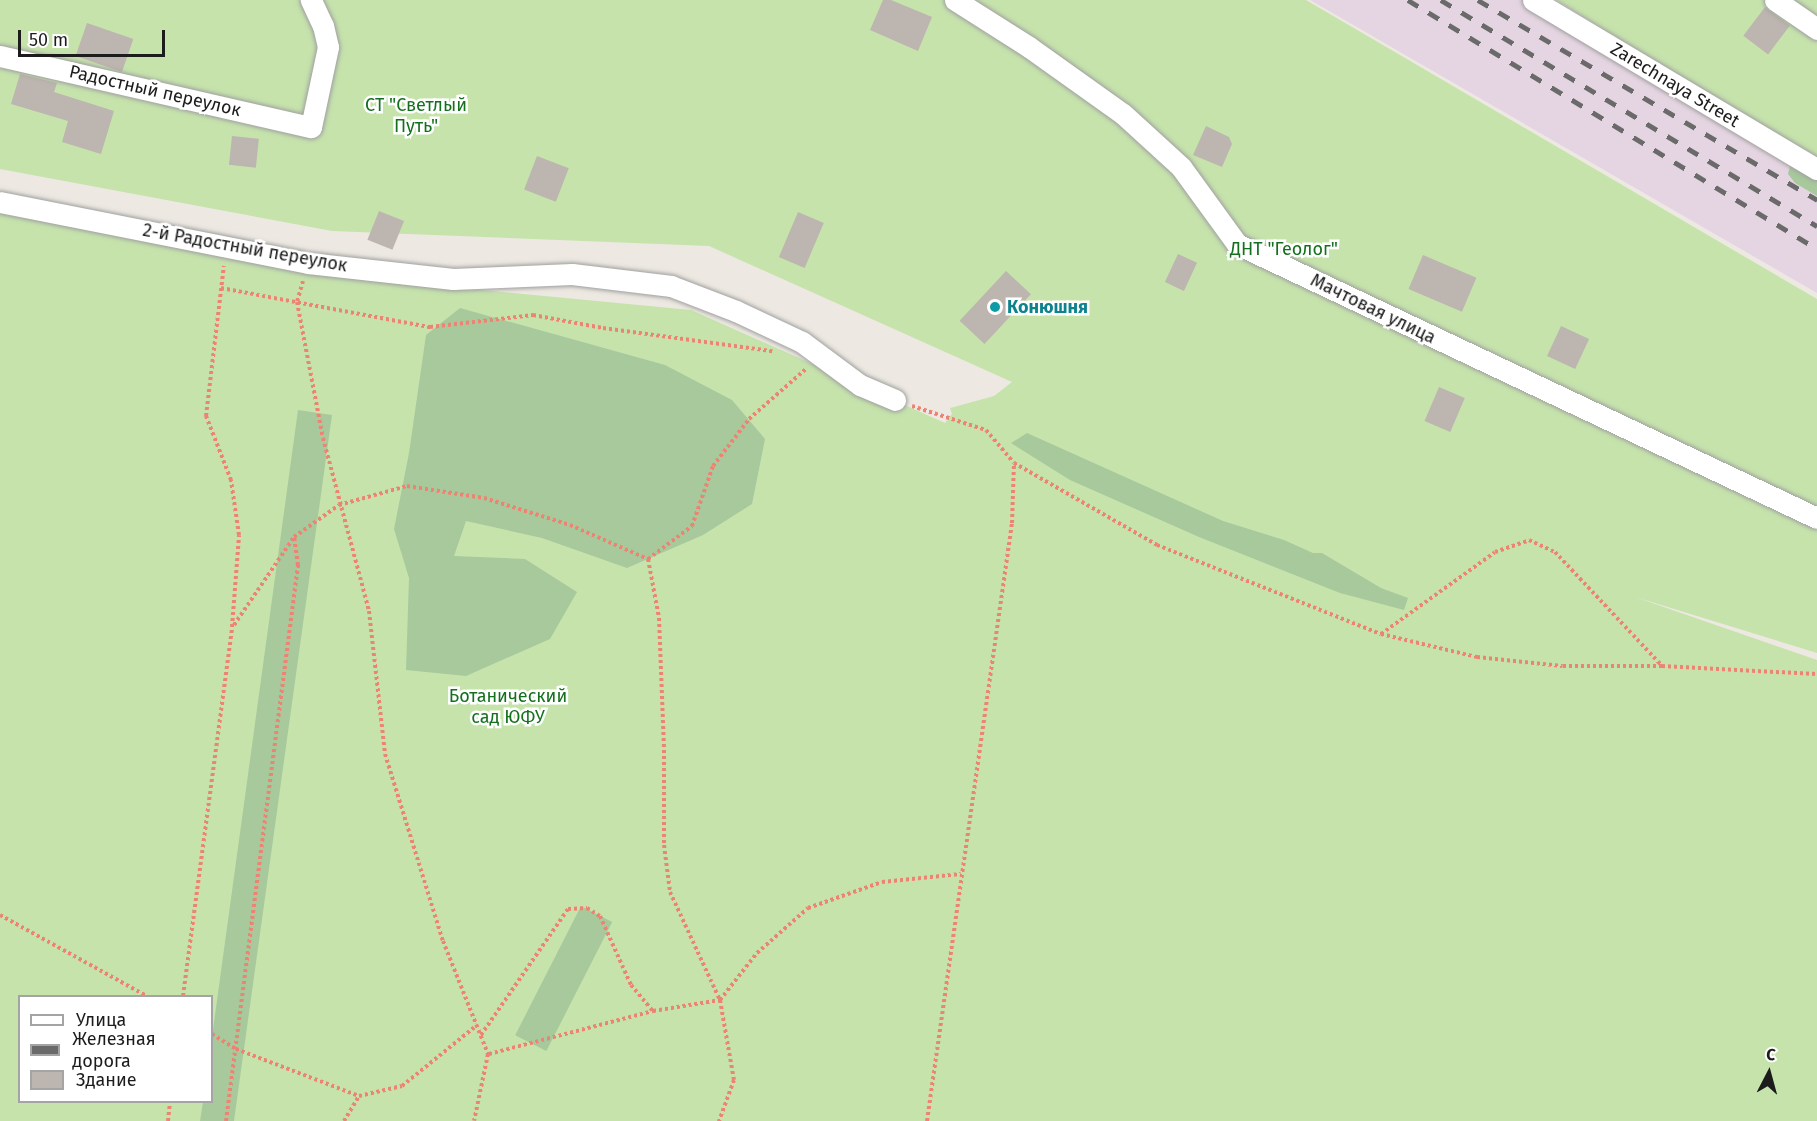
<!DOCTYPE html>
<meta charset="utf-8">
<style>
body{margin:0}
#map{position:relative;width:1817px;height:1121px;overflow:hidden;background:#ede9e2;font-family:"Fira Sans",sans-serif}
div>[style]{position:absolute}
.industrial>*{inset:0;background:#e5d5e2}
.grass>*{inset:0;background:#c6e3ac}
.forest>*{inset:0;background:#a7c99b;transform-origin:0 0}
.building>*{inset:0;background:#bdb5af;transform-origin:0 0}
.path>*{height:4px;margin-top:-2px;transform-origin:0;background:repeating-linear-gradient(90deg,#ed8373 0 3px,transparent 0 6px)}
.roads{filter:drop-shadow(0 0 2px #a0a0a0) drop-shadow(0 0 2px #a0a0a0)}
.minor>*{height:21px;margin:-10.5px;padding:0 10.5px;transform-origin:10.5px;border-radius:10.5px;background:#fff}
.rail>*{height:4.5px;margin-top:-2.25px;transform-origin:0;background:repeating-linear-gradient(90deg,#6a6a6a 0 12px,transparent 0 24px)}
.dots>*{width:16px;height:16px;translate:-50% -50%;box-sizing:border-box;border:3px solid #fff;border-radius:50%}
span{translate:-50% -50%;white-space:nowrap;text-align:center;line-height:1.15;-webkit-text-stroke:5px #fff;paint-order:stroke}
.street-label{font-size:18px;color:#1c1c1c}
.park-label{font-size:18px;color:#14701e}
.culture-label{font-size:18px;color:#0d838f;font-weight:700}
.left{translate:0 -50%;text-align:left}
.legend{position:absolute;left:18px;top:995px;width:195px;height:108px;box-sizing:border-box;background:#fff;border:2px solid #a4a4a4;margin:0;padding:8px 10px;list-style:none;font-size:18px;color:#1c1c1c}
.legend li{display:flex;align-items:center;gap:12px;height:30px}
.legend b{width:30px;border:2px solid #a4a4a4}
.north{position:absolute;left:1739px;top:1043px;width:60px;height:60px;-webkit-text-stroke:4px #fff;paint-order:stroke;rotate:6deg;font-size:16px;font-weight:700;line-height:24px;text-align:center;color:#1c1c1c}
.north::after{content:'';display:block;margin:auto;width:21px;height:27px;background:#1c1c1c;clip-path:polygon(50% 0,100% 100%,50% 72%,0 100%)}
.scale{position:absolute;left:18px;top:30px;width:147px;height:27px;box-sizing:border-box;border:3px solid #1c1c1c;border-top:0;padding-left:8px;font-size:18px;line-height:21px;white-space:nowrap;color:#1c1c1c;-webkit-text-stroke:4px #fff;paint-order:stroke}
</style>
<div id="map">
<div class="industrial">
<i style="clip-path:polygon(1310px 0,1546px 0,1817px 171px,1817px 293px)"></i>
</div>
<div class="grass">
<i style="clip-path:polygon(evenodd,0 0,1306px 0,1817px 299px,1817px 653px,1635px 597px,1817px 660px,1817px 1121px,0 1121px,0 211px,325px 275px,691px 310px,945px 423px,952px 414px,950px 408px,994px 396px,1012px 382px,709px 246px,332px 231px,0 169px,0 0,20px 996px,212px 996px,212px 1102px,20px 1102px,20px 996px)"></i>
<i style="clip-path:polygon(1556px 0,1817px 0,1817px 162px)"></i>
</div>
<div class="forest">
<i style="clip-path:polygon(1791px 162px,1817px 172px,1817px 196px,1795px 183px,1788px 174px)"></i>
<i style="clip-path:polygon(460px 308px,665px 365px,732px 400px,765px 439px,752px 504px,703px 535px,627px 568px,542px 538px,466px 521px,454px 556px,525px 559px,577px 592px,550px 639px,466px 676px,406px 670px,409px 578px,394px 529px,409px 453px,426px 335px)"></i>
<i style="clip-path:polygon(298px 410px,332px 415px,234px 1121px,200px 1121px,203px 1102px,212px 1102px,212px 1037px)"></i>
<i style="clip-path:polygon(1027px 433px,1223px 521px,1284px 540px,1313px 553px,1322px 553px,1381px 588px,1408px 598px,1404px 610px,1340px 593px,1199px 537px,1070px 480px,1011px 443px)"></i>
<i style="left:581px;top:906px;width:35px;height:145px;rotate:27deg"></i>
</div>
<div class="building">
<i style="clip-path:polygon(883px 0,891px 0,932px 17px,918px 51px,870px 30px)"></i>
<i style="left:1765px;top:7px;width:31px;height:36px;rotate:37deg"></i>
<i style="left:87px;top:23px;width:49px;height:35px;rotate:19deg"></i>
<i style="clip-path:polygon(20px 74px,57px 83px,54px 92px,114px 111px,101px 154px,62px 142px,68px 121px,11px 104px)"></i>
<i style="clip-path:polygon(1206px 126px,1229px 137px,1232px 144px,1222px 167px,1193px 155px)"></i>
<i style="left:232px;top:136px;width:27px;height:29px;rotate:6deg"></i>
<i style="left:537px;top:156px;width:34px;height:36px;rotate:21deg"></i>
<i style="left:379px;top:211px;width:27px;height:31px;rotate:22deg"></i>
<i style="left:798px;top:212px;width:28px;height:49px;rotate:23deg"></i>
<i style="left:1178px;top:254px;width:21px;height:31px;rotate:25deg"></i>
<i style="left:1423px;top:255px;width:58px;height:37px;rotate:23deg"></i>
<i style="left:1006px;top:271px;width:34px;height:68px;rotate:43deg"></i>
<i style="left:1561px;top:326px;width:31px;height:33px;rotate:25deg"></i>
<i style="left:1439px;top:387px;width:28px;height:37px;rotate:23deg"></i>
</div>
<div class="path">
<i style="left:303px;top:281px;width:22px;rotate:106deg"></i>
<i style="left:297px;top:302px;width:138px;rotate:79.2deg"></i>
<i style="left:323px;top:438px;width:179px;rotate:75.1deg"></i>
<i style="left:369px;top:611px;width:144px;rotate:83.6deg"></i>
<i style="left:385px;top:754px;width:196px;rotate:72.8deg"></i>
<i style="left:443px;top:941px;width:122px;rotate:68.3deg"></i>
<i style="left:488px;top:1054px;width:68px;rotate:101.8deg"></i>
<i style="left:221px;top:288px;width:213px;rotate:10.6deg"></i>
<i style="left:430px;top:327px;width:104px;rotate:-6.6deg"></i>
<i style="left:533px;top:315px;width:71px;rotate:10.5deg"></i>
<i style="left:603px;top:328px;width:171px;rotate:7.8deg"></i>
<i style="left:912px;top:406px;width:78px;rotate:18deg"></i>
<i style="left:986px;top:430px;width:43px;rotate:49.7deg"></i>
<i style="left:1014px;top:463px;width:165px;rotate:29.8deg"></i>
<i style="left:1157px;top:545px;width:241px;rotate:21.7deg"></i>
<i style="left:1381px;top:634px;width:99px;rotate:13.5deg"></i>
<i style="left:1477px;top:657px;width:86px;rotate:6deg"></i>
<i style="left:1563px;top:666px;width:99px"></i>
<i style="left:1662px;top:666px;width:155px;rotate:3deg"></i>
<i style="left:648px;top:559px;width:60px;rotate:79.4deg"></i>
<i style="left:659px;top:618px;width:132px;rotate:87.8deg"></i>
<i style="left:664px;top:750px;width:95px;rotate:90deg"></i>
<i style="left:664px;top:845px;width:47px;rotate:82.7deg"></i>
<i style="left:670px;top:892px;width:119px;rotate:65.2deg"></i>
<i style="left:720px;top:1000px;width:81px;rotate:80.1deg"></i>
<i style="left:734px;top:1080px;width:44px;rotate:110.1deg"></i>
<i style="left:648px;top:559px;width:55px;rotate:-36.9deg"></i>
<i style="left:692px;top:526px;width:64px;rotate:-70.7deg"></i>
<i style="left:713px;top:466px;width:59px;rotate:-52.5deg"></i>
<i style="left:749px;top:419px;width:76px;rotate:-41.3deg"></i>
<i style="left:234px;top:625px;width:107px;rotate:-55.7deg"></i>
<i style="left:294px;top:537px;width:55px;rotate:-35.4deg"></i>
<i style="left:339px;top:505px;width:71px;rotate:-15.6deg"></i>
<i style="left:407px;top:486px;width:78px;rotate:8.9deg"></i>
<i style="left:484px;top:498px;width:90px;rotate:17.4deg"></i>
<i style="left:570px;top:525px;width:85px;rotate:23.6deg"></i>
<i style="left:1381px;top:634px;width:140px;rotate:-35.7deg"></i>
<i style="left:1495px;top:552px;width:36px;rotate:-19deg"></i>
<i style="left:1529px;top:540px;width:29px;rotate:25deg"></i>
<i style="left:1555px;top:552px;width:155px;rotate:46.8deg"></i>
<i style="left:0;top:915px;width:168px;rotate:28.9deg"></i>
<i style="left:183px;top:996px;width:372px;rotate:-82.4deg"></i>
<i style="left:232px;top:627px;width:92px;rotate:-85.6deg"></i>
<i style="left:239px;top:535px;width:56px;rotate:-98.3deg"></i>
<i style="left:231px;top:480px;width:69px;rotate:-111.3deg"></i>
<i style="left:206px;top:416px;width:151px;rotate:-83.2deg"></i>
<i style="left:212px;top:1034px;width:28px;rotate:32deg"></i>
<i style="left:236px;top:1049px;width:132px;rotate:20.9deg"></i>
<i style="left:359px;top:1096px;width:44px;rotate:-13.1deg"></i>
<i style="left:402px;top:1086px;width:97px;rotate:-39.1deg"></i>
<i style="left:481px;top:1035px;width:153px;rotate:-55.4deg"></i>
<i style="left:568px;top:909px;width:19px;rotate:-3deg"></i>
<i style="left:587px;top:908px;width:15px;rotate:32deg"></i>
<i style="left:600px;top:916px;width:76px;rotate:65.8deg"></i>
<i style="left:631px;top:985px;width:34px;rotate:50deg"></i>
<i style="left:489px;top:1054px;width:170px;rotate:-14.7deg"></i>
<i style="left:653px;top:1011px;width:68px;rotate:-9.3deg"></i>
<i style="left:720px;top:1000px;width:60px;rotate:-51.8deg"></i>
<i style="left:757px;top:953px;width:68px;rotate:-41.4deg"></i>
<i style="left:808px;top:908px;width:78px;rotate:-19.4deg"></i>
<i style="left:882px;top:882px;width:79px;rotate:-5.8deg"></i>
<i style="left:168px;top:1121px;width:19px;rotate:-84deg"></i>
<i style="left:226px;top:1121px;width:561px;rotate:-82.62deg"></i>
<i style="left:298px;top:565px;width:28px;rotate:-98deg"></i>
<i style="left:344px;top:1121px;width:29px;rotate:-59deg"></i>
<i style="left:927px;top:1121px;width:604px;rotate:-81.91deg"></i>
<i style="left:1012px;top:523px;width:60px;rotate:-88.1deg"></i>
</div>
<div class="roads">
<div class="minor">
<i style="left:955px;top:0;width:88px;rotate:32.4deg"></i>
<i style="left:1029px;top:47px;width:115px;rotate:35.5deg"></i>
<i style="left:1123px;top:114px;width:79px;rotate:42.4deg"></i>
<i style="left:1181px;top:167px;width:95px;rotate:54deg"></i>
<i style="left:1237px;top:244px;width:641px;rotate:25.29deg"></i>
<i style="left:1533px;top:0;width:330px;rotate:30.8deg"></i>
<i style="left:1775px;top:0;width:51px;rotate:34.6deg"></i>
<i style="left:0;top:56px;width:319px;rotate:12.9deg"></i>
<i style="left:311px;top:127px;width:82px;rotate:-78deg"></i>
<i style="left:328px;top:47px;width:22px;rotate:-103deg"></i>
<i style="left:323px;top:26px;width:29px;rotate:-115deg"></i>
<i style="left:0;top:202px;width:314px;rotate:11.2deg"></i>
<i style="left:308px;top:263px;width:146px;rotate:6.3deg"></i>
<i style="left:453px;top:279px;width:119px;rotate:-2.4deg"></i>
<i style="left:572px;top:274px;width:100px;rotate:6.9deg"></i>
<i style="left:671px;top:286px;width:70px;rotate:21deg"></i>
<i style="left:736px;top:311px;width:73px;rotate:25.2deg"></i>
<i style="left:802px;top:342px;width:72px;rotate:36.6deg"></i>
<i style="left:860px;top:385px;width:38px;rotate:23deg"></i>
</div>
</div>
<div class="rail">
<i style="left:1408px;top:0;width:479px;rotate:31.3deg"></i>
<i style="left:1441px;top:0;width:439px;rotate:31deg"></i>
<i style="left:1478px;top:0;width:394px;rotate:30.5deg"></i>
</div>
<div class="dots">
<i style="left:995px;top:307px;background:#0f9aa8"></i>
</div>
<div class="street-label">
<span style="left:1675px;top:85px;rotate:31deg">Zarechnaya Street</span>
<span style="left:155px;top:91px;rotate:13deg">Радостный переулок</span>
<span style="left:245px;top:248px;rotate:10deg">2-й Радостный переулок</span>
<span style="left:1373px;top:309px;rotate:26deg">Мачтовая улица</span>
</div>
<div class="park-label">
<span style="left:416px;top:116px">СТ "Светлый<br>Путь"</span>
<span style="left:1284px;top:249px">ДНТ "Геолог"</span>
<span style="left:508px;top:707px">Ботанический<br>сад ЮФУ</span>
</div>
<div class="culture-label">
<span class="left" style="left:1007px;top:307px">Конюшня</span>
</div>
<ul class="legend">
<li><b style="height:8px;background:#fff"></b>Улица</li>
<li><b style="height:8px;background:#6a6a6a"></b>Железная дорога</li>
<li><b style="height:16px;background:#bdb5af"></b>Здание</li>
</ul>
<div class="north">С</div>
<div class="scale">50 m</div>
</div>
